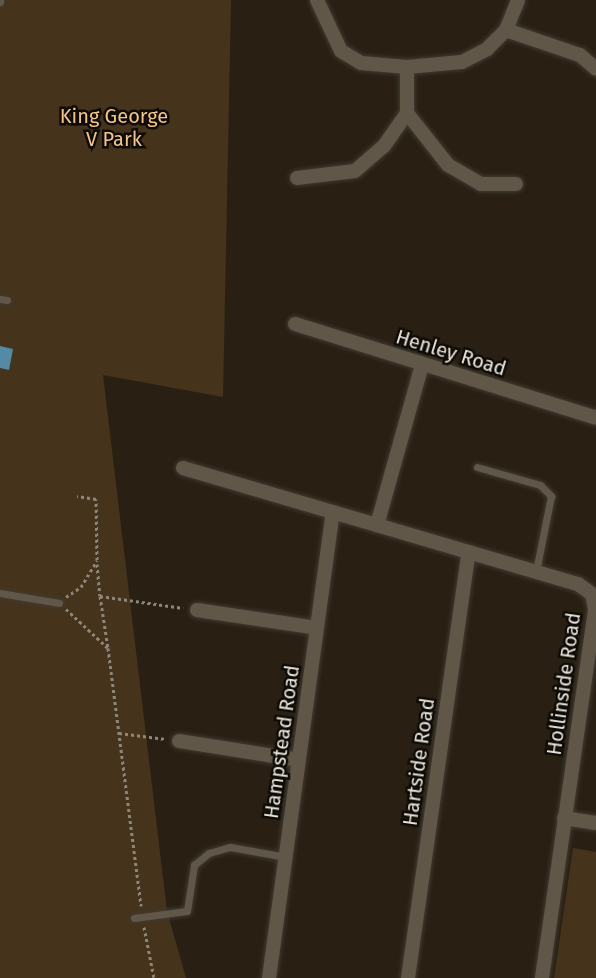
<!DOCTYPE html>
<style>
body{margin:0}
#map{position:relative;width:596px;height:978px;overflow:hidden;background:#292013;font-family:"Fira Sans",sans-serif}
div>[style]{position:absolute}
.green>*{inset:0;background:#45341b}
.building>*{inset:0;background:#548aa5}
.path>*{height:3px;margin-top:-1.5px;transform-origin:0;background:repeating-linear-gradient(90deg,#8d867b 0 3px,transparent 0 6px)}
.roads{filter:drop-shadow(0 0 2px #413a32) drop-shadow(0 0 2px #413a32)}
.service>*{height:7px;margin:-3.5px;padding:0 3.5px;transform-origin:3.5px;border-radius:3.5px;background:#615749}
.minor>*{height:14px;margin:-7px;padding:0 7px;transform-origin:7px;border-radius:7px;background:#615749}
span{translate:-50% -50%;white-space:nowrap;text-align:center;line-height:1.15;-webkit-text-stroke:5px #0e0b06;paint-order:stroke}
.park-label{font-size:20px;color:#f3c580}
.street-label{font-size:20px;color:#ebe6dd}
</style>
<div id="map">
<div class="green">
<i style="clip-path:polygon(0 0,231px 0,223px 397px,103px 375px,167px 911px,186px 978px,0 978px)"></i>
<i style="clip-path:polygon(573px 848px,596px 852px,596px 978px,554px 978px)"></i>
</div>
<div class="building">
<i style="clip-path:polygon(0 346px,13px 349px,9px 370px,0 368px)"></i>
</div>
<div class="path">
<i style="left:97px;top:564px;width:32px;rotate:85deg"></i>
<i style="left:100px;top:596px;width:84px;rotate:8.2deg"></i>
<i style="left:100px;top:596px;width:53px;rotate:81.3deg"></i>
<i style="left:66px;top:597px;width:18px;rotate:-34deg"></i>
<i style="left:81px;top:587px;width:31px;rotate:-59deg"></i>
<i style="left:97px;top:560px;width:61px;rotate:-90.9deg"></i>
<i style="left:96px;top:499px;width:19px;rotate:-171deg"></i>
<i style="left:66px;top:609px;width:57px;rotate:42.9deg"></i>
<i style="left:108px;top:648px;width:260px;rotate:82.7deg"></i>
<i style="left:119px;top:733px;width:47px;rotate:7.3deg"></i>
<i style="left:144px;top:927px;width:52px;rotate:78.9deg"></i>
</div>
<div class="roads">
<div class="service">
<i style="left:0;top:2px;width:2px;rotate:-90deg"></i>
<i style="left:0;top:299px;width:7px;rotate:8deg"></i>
<i style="left:477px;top:467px;width:66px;rotate:15.9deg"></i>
<i style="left:540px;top:485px;width:16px;rotate:45deg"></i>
<i style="left:551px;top:496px;width:76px;rotate:101.3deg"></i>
<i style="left:0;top:593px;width:60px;rotate:9.6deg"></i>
<i style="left:134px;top:918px;width:53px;rotate:-7.5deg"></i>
<i style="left:187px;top:911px;width:47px;rotate:-81.3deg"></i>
<i style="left:194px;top:865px;width:19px;rotate:-39deg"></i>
<i style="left:209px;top:853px;width:22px;rotate:-16deg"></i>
<i style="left:230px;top:847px;width:57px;rotate:10.1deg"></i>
</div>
<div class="minor">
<i style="left:317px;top:0;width:56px;rotate:64.8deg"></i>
<i style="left:341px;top:51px;width:23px;rotate:31deg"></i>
<i style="left:361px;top:63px;width:46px;rotate:5deg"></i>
<i style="left:407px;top:67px;width:55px;rotate:-5.2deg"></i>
<i style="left:462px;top:62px;width:28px;rotate:-27deg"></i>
<i style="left:487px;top:49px;width:27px;rotate:-45deg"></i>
<i style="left:506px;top:30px;width:32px;rotate:-68deg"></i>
<i style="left:506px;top:30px;width:78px;rotate:18.7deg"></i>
<i style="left:580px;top:55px;width:21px;rotate:41deg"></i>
<i style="left:407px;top:113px;width:66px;rotate:51.7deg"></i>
<i style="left:448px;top:165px;width:38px;rotate:30deg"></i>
<i style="left:481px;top:184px;width:35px"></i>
<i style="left:297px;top:178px;width:58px;rotate:-6.9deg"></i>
<i style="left:355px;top:171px;width:38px;rotate:-41deg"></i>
<i style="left:384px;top:146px;width:40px;rotate:-55.1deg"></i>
<i style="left:407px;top:113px;width:46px;rotate:-90deg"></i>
<i style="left:295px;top:324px;width:315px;rotate:17.3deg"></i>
<i style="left:183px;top:468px;width:412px;rotate:16.4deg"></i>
<i style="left:578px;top:584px;width:17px;rotate:36deg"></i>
<i style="left:592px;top:594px;width:16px;rotate:79deg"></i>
<i style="left:595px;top:610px;width:372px;rotate:98.2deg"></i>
<i style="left:377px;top:525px;width:166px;rotate:-74.3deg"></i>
<i style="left:197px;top:610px;width:121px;rotate:8.5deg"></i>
<i style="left:179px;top:741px;width:121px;rotate:9deg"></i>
<i style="left:564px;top:818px;width:32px;rotate:9deg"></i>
<i style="left:269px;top:978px;width:470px;rotate:-82.2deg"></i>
<i style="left:408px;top:978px;width:430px;rotate:-81.9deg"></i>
</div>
</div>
<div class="park-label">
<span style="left:114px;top:128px">King George<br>V Park</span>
</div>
<div class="street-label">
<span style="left:451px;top:353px;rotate:17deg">Henley Road</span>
<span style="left:564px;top:684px;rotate:-82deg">Hollinside Road</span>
<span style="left:282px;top:742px;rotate:-82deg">Hampstead Road</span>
<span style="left:419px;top:762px;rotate:-82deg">Hartside Road</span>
</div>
</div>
